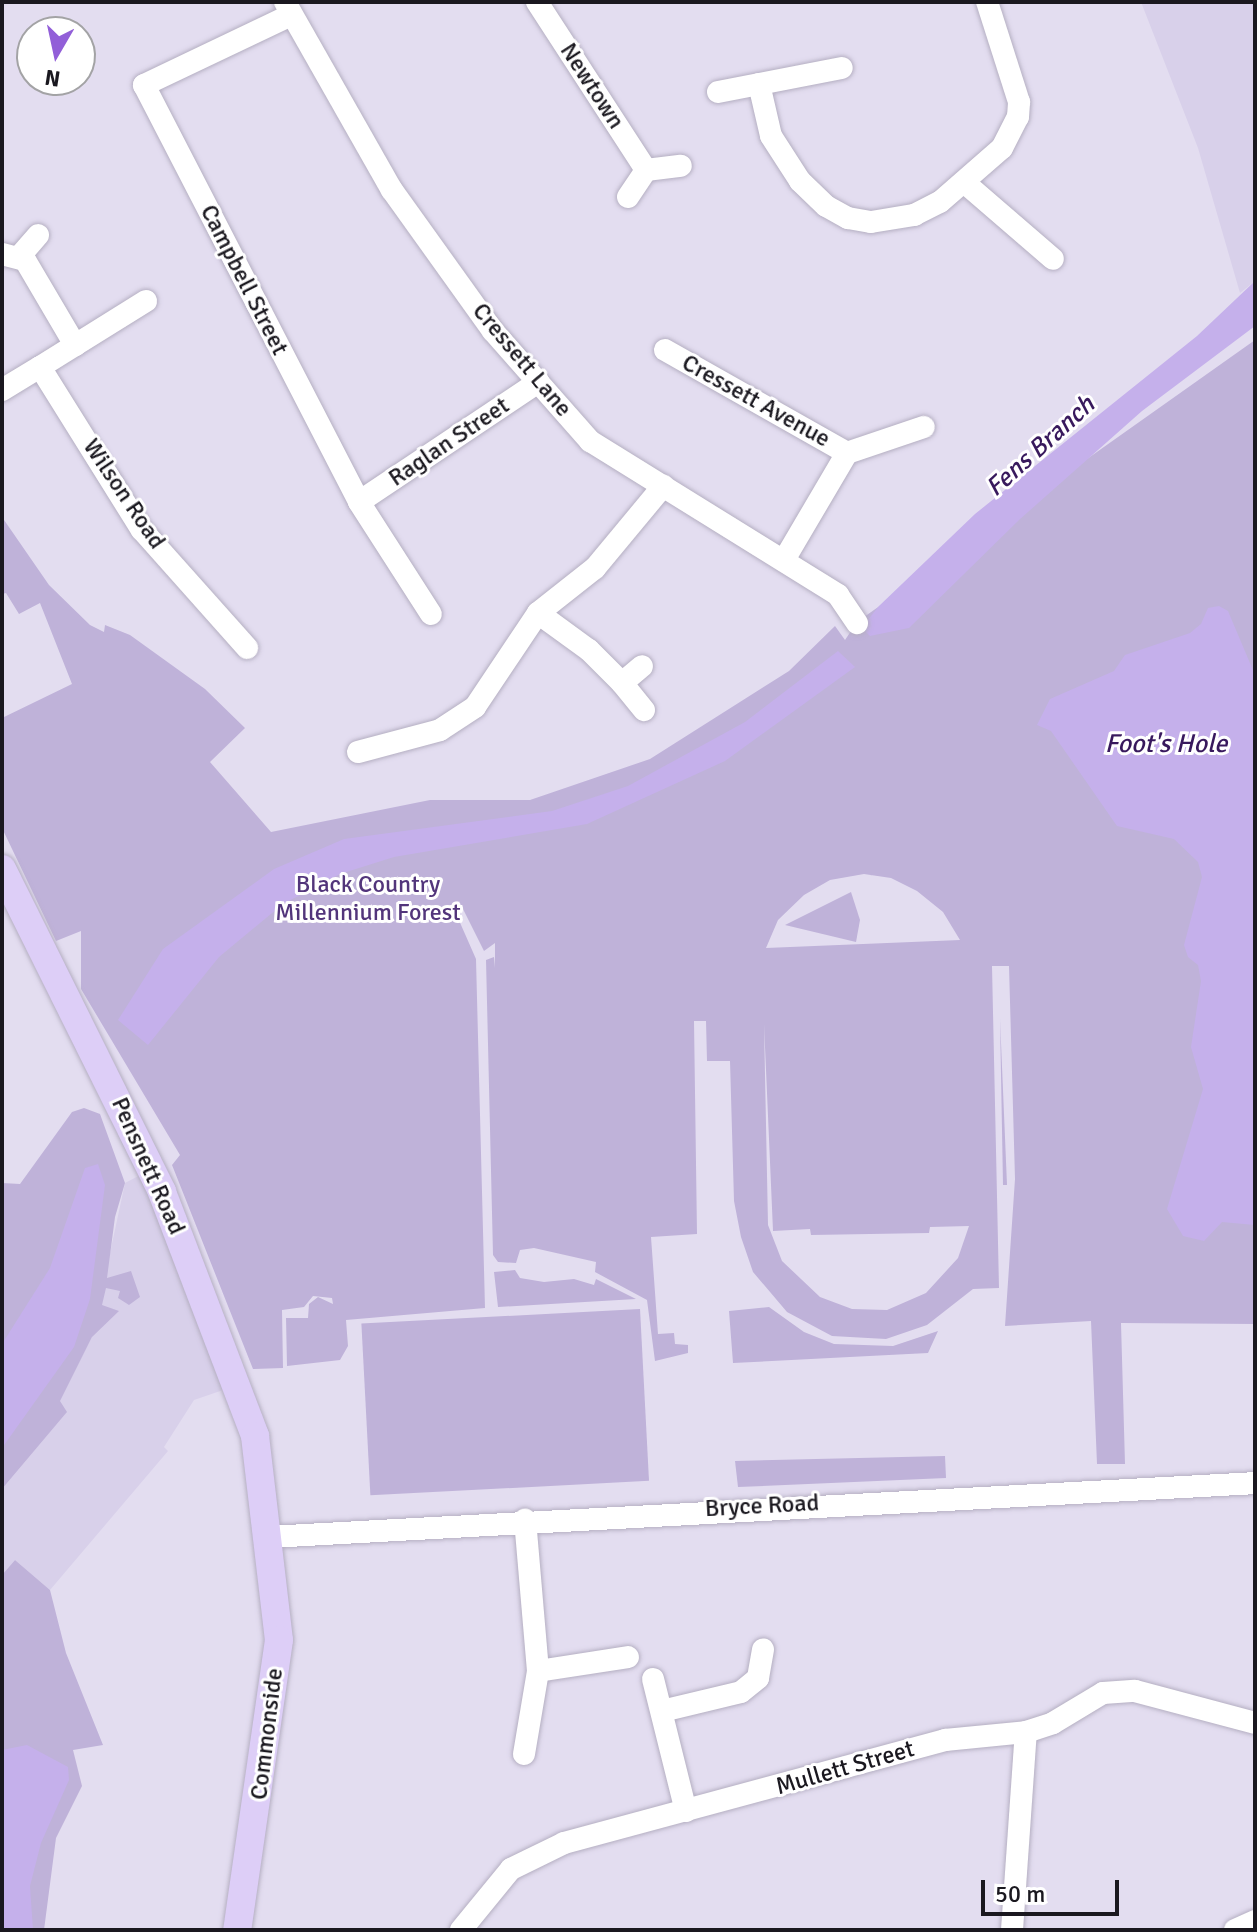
<!DOCTYPE html>
<style>
body{margin:0}
#map{position:relative;width:1257px;height:1932px;overflow:hidden;background:#e3ddf0;font-family:Signika,sans-serif}
div>[style]{position:absolute}
.built>*{inset:0;background:#d8d0ea}
.green>*{inset:0;background:#bfb2d9;transform-origin:0 0}
.water>*{inset:0;background:#c5b0eb}
.roads{filter:drop-shadow(0 0 2px #b5afc2) drop-shadow(0 0 2px #b5afc2)}
.minor>*{height:22px;margin:-11px;padding:0 11px;transform-origin:11px;border-radius:11px;background:#fff}
.major>*{height:28px;margin:-14px;padding:0 14px;transform-origin:14px;border-radius:14px;background:#ddcef7}
span{translate:-50% -50%;white-space:nowrap;text-align:center;line-height:1.15;-webkit-text-stroke:6px #fff;paint-order:stroke}
.street-label{font-size:24px;color:#1a181f}
.park-label{font-size:24px;color:#52357b}
.water-label{font-size:26px;color:#38195d;font-style:italic}
.frame{position:absolute;inset:0;border:4px solid #1a181f;pointer-events:none}
.north{position:absolute;left:16px;top:16px;width:80px;height:80px;box-sizing:border-box;background:#fff;border:2px solid #a3a3a5;border-radius:50%;rotate:189deg;font-size:22px;font-weight:700;line-height:32px;text-align:center;color:#1a181f}
.north::after{content:'';display:block;margin:auto;width:28px;height:36px;background:#925fd8;clip-path:polygon(50% 0,100% 100%,50% 72%,0 100%)}
.scale{position:absolute;left:981px;top:1880px;width:138px;height:36px;box-sizing:border-box;border:4px solid #1a181f;border-top:0;padding-left:10px;font-size:24px;line-height:28px;white-space:nowrap;color:#1a181f;-webkit-text-stroke:6px #fff;paint-order:stroke}
</style>
<div id="map">
<div class="built">
<i style="clip-path:polygon(1141px 2px,1255px 2px,1255px 281px,1240px 293px,1198px 148px)"></i>
<i style="clip-path:polygon(146px 1172px,229px 1388px,194px 1400px,164px 1447px,168px 1451px,50px 1590px,15px 1560px,2px 1575px,2px 1489px,66px 1413px,59px 1401px,92px 1337px,125px 1183px)"></i>
</div>
<div class="green">
<i style="clip-path:polygon(evenodd,1255px 340px,1255px 1324px,1121px 1323px,1125px 1464px,1097px 1464px,1091px 1321px,1005px 1326px,1015px 1179px,1009px 966px,992px 966px,999px 1288px,973px 1289px,927px 1325px,886px 1339px,832px 1336px,787px 1312px,753px 1272px,741px 1237px,734px 1201px,730px 1061px,707px 1061px,706px 1021px,694px 1021px,697px 1234px,651px 1237px,658px 1334px,674px 1333px,675px 1344px,688px 1345px,688px 1353px,655px 1361px,647px 1300px,595px 1272px,596px 1262px,534px 1248px,520px 1250px,516px 1263px,498px 1262px,493px 1255px,486px 960px,494px 957px,495px 968px,495px 943px,484px 951px,459px 901px,454px 909px,476px 959px,485px 1308px,346px 1320px,348px 1346px,340px 1360px,287px 1366px,286px 1318px,308px 1318px,309px 1304px,318px 1297px,333px 1304px,332px 1298px,313px 1296px,304px 1307px,282px 1310px,283px 1368px,253px 1369px,172px 1165px,180px 1155px,81px 989px,81px 931px,56px 941px,2px 828px,2px 718px,72px 684px,40px 603px,19px 614px,6px 593px,2px 594px,2px 517px,49px 585px,90px 625px,104px 632px,105px 625px,130px 635px,205px 689px,245px 728px,210px 762px,271px 832px,430px 800px,530px 800px,650px 759px,789px 671px,835px 626px,845px 640px,857px 622px,1255px 340px,864px 874px,891px 878px,917px 891px,943px 912px,960px 940px,766px 948px,778px 920px,804px 895px,830px 880px,864px 874px,1255px 340px,764px 1024px,773px 1231px,810px 1229px,811px 1235px,929px 1233px,930px 1227px,969px 1226px,958px 1258px,926px 1293px,887px 1310px,852px 1309px,820px 1297px,782px 1261px,768px 1225px,764px 1024px)"></i>
<i style="clip-path:polygon(851px 892px,860px 920px,856px 942px,785px 925px)"></i>
<i style="clip-path:polygon(1000px 1019px,1007px 1185px,1003px 1185px)"></i>
<i style="clip-path:polygon(84px 1108px,100px 1114px,125px 1183px,115px 1217px,107px 1278px,131px 1271px,140px 1297px,129px 1305px,118px 1298px,120px 1291px,106px 1288px,102px 1305px,119px 1311px,92px 1337px,60px 1401px,67px 1412px,2px 1489px,2px 1183px,20px 1184px,72px 1112px)"></i>
<i style="clip-path:polygon(515px 1270px,520px 1278px,544px 1282px,574px 1279px,594px 1285px,596px 1279px,636px 1299px,498px 1307px,494px 1272px)"></i>
<i style="clip-path:polygon(769px 1307px,804px 1332px,834px 1344px,893px 1346px,938px 1331px,928px 1353px,733px 1363px,729px 1311px)"></i>
<i style="left:640px;top:1309px;width:172px;height:279px;rotate:87deg"></i>
<i style="clip-path:polygon(945px 1456px,946px 1478px,738px 1487px,735px 1461px)"></i>
<i style="clip-path:polygon(15px 1560px,50px 1590px,66px 1653px,103px 1745px,73px 1750px,82px 1786px,56px 1838px,44px 1930px,2px 1930px,2px 1575px)"></i>
</div>
<div class="water">
<i style="clip-path:polygon(1255px 281px,1255px 326px,1142px 411px,1019px 520px,909px 628px,870px 636px,866px 632px,863px 626px,879px 606px,975px 514px,1197px 336px)"></i>
<i style="clip-path:polygon(1219px 606px,1228px 611px,1255px 675px,1255px 1225px,1222px 1222px,1204px 1241px,1183px 1236px,1167px 1209px,1203px 1089px,1191px 1047px,1201px 981px,1198px 965px,1188px 957px,1184px 945px,1202px 877px,1198px 862px,1174px 839px,1117px 826px,1051px 731px,1037px 725px,1050px 699px,1114px 671px,1125px 655px,1190px 633px,1201px 624px,1208px 608px)"></i>
<i style="clip-path:polygon(838px 651px,855px 667px,725px 761px,587px 824px,394px 857px,340px 874px,283px 904px,219px 957px,148px 1045px,118px 1020px,163px 949px,274px 869px,344px 839px,552px 811px,628px 786px,745px 722px)"></i>
<i style="clip-path:polygon(98px 1164px,105px 1185px,90px 1299px,74px 1347px,2px 1448px,2px 1344px,50px 1268px,85px 1168px)"></i>
<i style="clip-path:polygon(27px 1745px,68px 1767px,69px 1780px,41px 1843px,30px 1886px,33px 1930px,2px 1930px,2px 1750px)"></i>
</div>
<div class="roads">
<div class="minor">
<i style="left:285px;top:2px;width:216px;rotate:60.4deg"></i>
<i style="left:392px;top:190px;width:173px;rotate:54.4deg"></i>
<i style="left:493px;top:331px;width:147px;rotate:48.6deg"></i>
<i style="left:590px;top:441px;width:292px;rotate:31.8deg"></i>
<i style="left:838px;top:595px;width:34px;rotate:56deg"></i>
<i style="left:537px;top:2px;width:200px;rotate:57deg"></i>
<i style="left:291px;top:15px;width:163px;rotate:154.5deg"></i>
<i style="left:144px;top:85px;width:469px;rotate:62.7deg"></i>
<i style="left:359px;top:502px;width:133px;rotate:57.3deg"></i>
<i style="left:759px;top:84px;width:53px;rotate:77deg"></i>
<i style="left:771px;top:136px;width:54px;rotate:57.2deg"></i>
<i style="left:800px;top:181px;width:36px;rotate:44deg"></i>
<i style="left:826px;top:206px;width:25px;rotate:29deg"></i>
<i style="left:848px;top:218px;width:23px;rotate:10deg"></i>
<i style="left:871px;top:222px;width:44px;rotate:-9.2deg"></i>
<i style="left:914px;top:215px;width:29px;rotate:-27deg"></i>
<i style="left:940px;top:202px;width:82px;rotate:-41.1deg"></i>
<i style="left:1002px;top:148px;width:35px;rotate:-63deg"></i>
<i style="left:1018px;top:117px;width:15px;rotate:-86deg"></i>
<i style="left:1019px;top:102px;width:105px;rotate:-107.7deg"></i>
<i style="left:718px;top:92px;width:126px;rotate:-11deg"></i>
<i style="left:965px;top:183px;width:116px;rotate:40.8deg"></i>
<i style="left:628px;top:197px;width:32px;rotate:-56deg"></i>
<i style="left:646px;top:170px;width:35px;rotate:-7deg"></i>
<i style="left:2px;top:254px;width:24px;rotate:15deg"></i>
<i style="left:25px;top:260px;width:99px;rotate:59.5deg"></i>
<i style="left:19px;top:257px;width:29px;rotate:-49deg"></i>
<i style="left:665px;top:350px;width:209px;rotate:29.5deg"></i>
<i style="left:40px;top:367px;width:125px;rotate:-31.9deg"></i>
<i style="left:2px;top:390px;width:44px;rotate:-31.2deg"></i>
<i style="left:40px;top:367px;width:192px;rotate:58deg"></i>
<i style="left:142px;top:530px;width:158px;rotate:48.3deg"></i>
<i style="left:359px;top:502px;width:216px;rotate:-33.8deg"></i>
<i style="left:784px;top:560px;width:124px;rotate:-59.5deg"></i>
<i style="left:847px;top:453px;width:81px;rotate:-18.7deg"></i>
<i style="left:538px;top:613px;width:63px;rotate:36deg"></i>
<i style="left:589px;top:650px;width:47px;rotate:45deg"></i>
<i style="left:622px;top:683px;width:26px;rotate:-40deg"></i>
<i style="left:622px;top:683px;width:35px;rotate:51deg"></i>
<i style="left:358px;top:752px;width:85px;rotate:-15deg"></i>
<i style="left:440px;top:730px;width:42px;rotate:-33.3deg"></i>
<i style="left:475px;top:707px;width:113px;rotate:-56.2deg"></i>
<i style="left:538px;top:613px;width:73px;rotate:-38.3deg"></i>
<i style="left:595px;top:568px;width:107px;rotate:-50.3deg"></i>
<i style="left:269px;top:1537px;width:987px;rotate:-3.13deg"></i>
<i style="left:538px;top:1671px;width:91px;rotate:-8.8deg"></i>
<i style="left:653px;top:1679px;width:136px;rotate:76deg"></i>
<i style="left:662px;top:1711px;width:81px;rotate:-13.5deg"></i>
<i style="left:741px;top:1692px;width:22px;rotate:-39deg"></i>
<i style="left:758px;top:1678px;width:29px;rotate:-80deg"></i>
<i style="left:524px;top:1754px;width:84px;rotate:-80.4deg"></i>
<i style="left:538px;top:1671px;width:152px;rotate:-94.9deg"></i>
<i style="left:461px;top:1930px;width:79px;rotate:-50.7deg"></i>
<i style="left:511px;top:1869px;width:59px;rotate:-26.1deg"></i>
<i style="left:564px;top:1843px;width:395px;rotate:-15.1deg"></i>
<i style="left:945px;top:1740px;width:81px;rotate:-5.6deg"></i>
<i style="left:1026px;top:1732px;width:28px;rotate:-18deg"></i>
<i style="left:1053px;top:1723px;width:58px;rotate:-31deg"></i>
<i style="left:1103px;top:1693px;width:32px;rotate:-4deg"></i>
<i style="left:1135px;top:1691px;width:124px;rotate:14.9deg"></i>
<i style="left:1012px;top:1930px;width:198px;rotate:-86deg"></i>
<i style="left:1235px;top:1930px;width:22px;rotate:-24deg"></i>
</div>
<div class="major">
<i style="left:2px;top:869px;width:360px;rotate:63.6deg"></i>
<i style="left:162px;top:1192px;width:261px;rotate:69.1deg"></i>
<i style="left:255px;top:1436px;width:205px;rotate:83.3deg"></i>
<i style="left:279px;top:1640px;width:293px;rotate:98.2deg"></i>
</div>
</div>
<div class="street-label">
<span style="left:592px;top:86px;rotate:57deg">Newtown</span>
<span style="left:244px;top:280px;rotate:63deg">Campbell Street</span>
<span style="left:522px;top:360px;rotate:50deg">Cressett Lane</span>
<span style="left:756px;top:401px;rotate:29deg">Cressett Avenue</span>
<span style="left:449px;top:442px;rotate:-34deg">Raglan Street</span>
<span style="left:124px;top:494px;rotate:56deg">Wilson Road</span>
<span style="left:148px;top:1166px;rotate:66deg">Pensnett Road</span>
<span style="left:762px;top:1506px;rotate:-3deg">Bryce Road</span>
<span style="left:267px;top:1734px;rotate:-83deg">Commonside</span>
<span style="left:845px;top:1768px;rotate:-16deg">Mullett Street</span>
</div>
<div class="park-label">
<span style="left:368px;top:899px">Black Country<br>Millennium Forest</span>
</div>
<div class="water-label">
<span style="left:1041px;top:447px;rotate:-42deg">Fens Branch</span>
<span style="left:1166px;top:745px">Foot's Hole</span>
</div>
<div class="frame"></div>
<div class="north">N</div>
<div class="scale">50 m</div>
</div>
